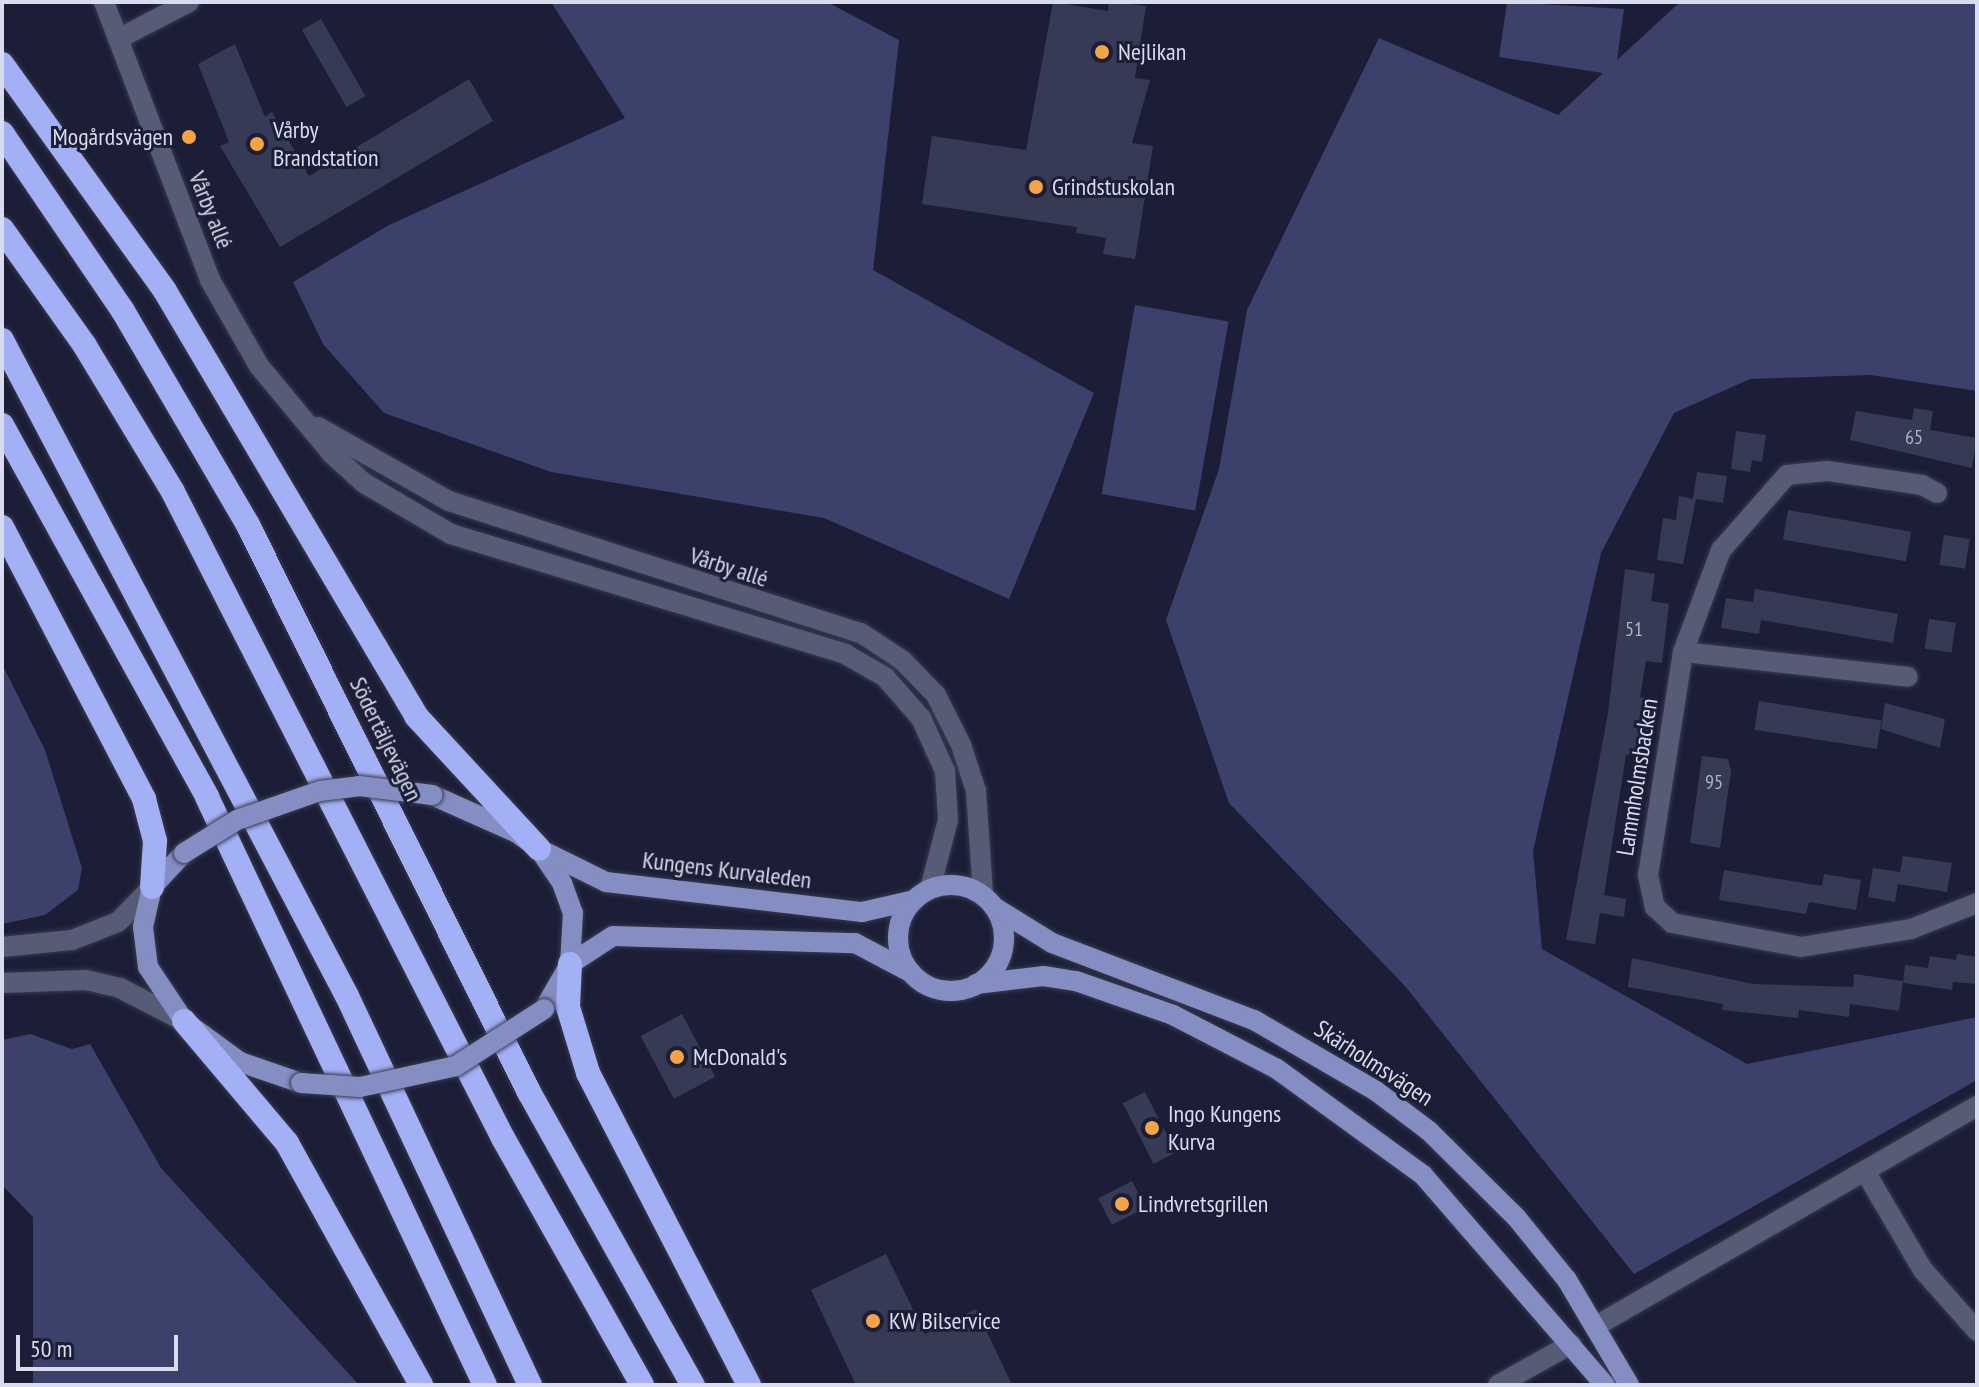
<!DOCTYPE html>
<meta charset="utf-8">
<style>
body{margin:0}
#map{position:relative;width:1979px;height:1387px;overflow:hidden;background:#1b1e36;font-family:"PT Sans Narrow",sans-serif}
div>[style]{position:absolute}
.green>*{inset:0;background:#3b416b;transform-origin:0 0}
.building>*{inset:0;background:#363a54;transform-origin:0 0}
.roads{filter:drop-shadow(0 0 2px #393a4f) drop-shadow(0 0 2px #393a4f)}
.minor>*{height:20px;margin:-10px;padding:0 10px;transform-origin:10px;border-radius:10px;background:#565b76}
.major>*{height:20px;margin:-10px;padding:0 10px;transform-origin:10px;border-radius:10px;background:#858ec3}
.major>.ring{margin:-10px;padding:0;box-sizing:content-box;background:none;border:20px solid #858ec3;border-radius:50%}
.highway>*{height:24px;margin:-12px;padding:0 12px;transform-origin:12px;border-radius:12px;background:#a4b0f6}
.bridges{filter:drop-shadow(0 0 2px #393a4f) drop-shadow(0 0 2px #393a4f)}
.major-bridge>*{height:20px;margin:-10px;padding:0 10px;transform-origin:10px;border-radius:10px;background:#858ec3}
.dots>*{width:22px;height:22px;translate:-50% -50%;box-sizing:border-box;border:4px solid #1b1e36;border-radius:50%}
span{translate:-50% -50%;white-space:nowrap;text-align:center;line-height:1.15;-webkit-text-stroke:6px #1b1e36;paint-order:stroke}
.number-label{font-size:20px;color:#b0b4c6}
.number-label span{-webkit-text-stroke-width:0}
.poi-label{font-size:24px;color:#d9dcec}
.left{translate:0 -50%;text-align:left}
.right{translate:-100% -50%;text-align:right}
.street-label{font-size:24px;color:#d9dcec}
.frame{position:absolute;inset:0;border:4px solid #d9dcec;pointer-events:none}
.scale{position:absolute;left:16px;top:1335px;width:162px;height:36px;box-sizing:border-box;border:4px solid #d9dcec;border-top:0;padding-left:10px;font-size:24px;line-height:28px;white-space:nowrap;color:#d9dcec;-webkit-text-stroke:6px #1b1e36;paint-order:stroke}
</style>
<div id="map">
<div class="green">
<i style="clip-path:polygon(551px 2px,827px 2px,899px 40px,873px 270px,1094px 393px,1009px 599px,824px 518px,551px 472px,384px 413px,323px 344px,293px 282px,389px 225px,625px 118px)"></i>
<i style="clip-path:polygon(1507px 2px,1624px 9px,1617px 60px,1680px 2px,1977px 2px,1977px 391px,1871px 375px,1750px 379px,1674px 413px,1601px 553px,1533px 851px,1542px 949px,1747px 1064px,1977px 1017px,1977px 1080px,1634px 1274px,1405px 986px,1229px 803px,1166px 620px,1219px 469px,1247px 310px,1379px 38px,1558px 115px,1603px 73px,1499px 57px)"></i>
<i style="left:1135px;top:305px;width:95px;height:192px;rotate:10deg"></i>
<i style="clip-path:polygon(2px 664px,45px 750px,82px 868px,78px 890px,45px 915px,2px 924px)"></i>
<i style="clip-path:polygon(30px 1034px,72px 1049px,90px 1044px,161px 1168px,359px 1385px,33px 1385px,33px 1217px,2px 1185px,2px 1040px)"></i>
</div>
<div class="building">
<i style="clip-path:polygon(1053px 2px,1108px 11px,1109px 2px,1146px 6px,1135px 78px,1150px 80px,1132px 143px,1153px 146px,1135px 259px,1103px 254px,1106px 238px,1076px 233px,1077px 227px,922px 204px,932px 136px,1026px 150px)"></i>
<i style="left:321px;top:19px;width:89px;height:22px;rotate:60deg"></i>
<i style="clip-path:polygon(235px 44px,265px 117px,272px 112px,309px 176px,469px 79px,493px 121px,280px 247px,220px 146px,229px 142px,198px 64px)"></i>
<i style="clip-path:polygon(1914px 408px,1933px 411px,1930px 430px,1977px 438px,1972px 468px,1850px 440px,1856px 411px,1912px 420px)"></i>
<i style="clip-path:polygon(1736px 431px,1766px 435px,1762px 462px,1752px 460px,1750px 472px,1731px 469px)"></i>
<i style="clip-path:polygon(1697px 472px,1727px 476px,1723px 503px,1696px 499px,1683px 564px,1657px 560px,1663px 518px,1676px 520px,1679px 496px,1693px 499px)"></i>
<i style="left:1788px;top:510px;width:125px;height:30px;rotate:10deg"></i>
<i style="left:1944px;top:535px;width:26px;height:30px;rotate:9deg"></i>
<i style="clip-path:polygon(1625px 569px,1655px 574px,1651px 601px,1669px 604px,1662px 663px,1646px 661px,1640px 697px,1654px 699px,1644px 758px,1626px 755px,1604px 895px,1626px 899px,1624px 917px,1600px 913px,1595px 944px,1566px 940px,1608px 713px)"></i>
<i style="clip-path:polygon(1755px 589px,1898px 614px,1893px 643px,1761px 620px,1759px 634px,1721px 628px,1726px 598px,1753px 602px)"></i>
<i style="left:1929px;top:619px;width:27px;height:30px;rotate:8deg"></i>
<i style="left:1759px;top:701px;width:124px;height:29px;rotate:9deg"></i>
<i style="clip-path:polygon(1885px 703px,1945px 719px,1940px 748px,1881px 729px)"></i>
<i style="clip-path:polygon(1702px 756px,1728px 759px,1731px 771px,1720px 848px,1690px 843px)"></i>
<i style="clip-path:polygon(1903px 856px,1952px 863px,1947px 892px,1898px 884px,1895px 902px,1868px 897px,1873px 868px,1900px 872px)"></i>
<i style="clip-path:polygon(1724px 870px,1822px 886px,1824px 874px,1861px 880px,1856px 910px,1809px 902px,1806px 914px,1719px 900px)"></i>
<i style="clip-path:polygon(1957px 954px,1977px 957px,1977px 984px,1953px 982px,1952px 990px,1903px 983px,1905px 965px,1928px 968px,1930px 956px,1956px 960px)"></i>
<i style="clip-path:polygon(1632px 958px,1753px 984px,1853px 987px,1854px 974px,1903px 981px,1899px 1011px,1850px 1004px,1849px 1017px,1799px 1010px,1798px 1018px,1722px 1010px,1723px 1004px,1628px 987px)"></i>
<i style="left:682px;top:1014px;width:71px;height:47px;rotate:62deg"></i>
<i style="left:1145px;top:1092px;width:68px;height:25px;rotate:63deg"></i>
<i style="left:1132px;top:1181px;width:30px;height:38px;rotate:63deg"></i>
<i style="clip-path:polygon(886px 1254px,925px 1334px,976px 1309px,1012px 1385px,856px 1385px,811px 1290px)"></i>
</div>
<div class="roads">
<div class="minor">
<i style="left:104px;top:2px;width:298px;rotate:69.1deg"></i>
<i style="left:210px;top:280px;width:99px;rotate:60.3deg"></i>
<i style="left:259px;top:366px;width:114px;rotate:50.3deg"></i>
<i style="left:332px;top:454px;width:43px;rotate:42.2deg"></i>
<i style="left:364px;top:483px;width:101px;rotate:30.4deg"></i>
<i style="left:451px;top:534px;width:412px;rotate:16.9deg"></i>
<i style="left:845px;top:654px;width:46px;rotate:29.9deg"></i>
<i style="left:885px;top:677px;width:55px;rotate:48.7deg"></i>
<i style="left:921px;top:718px;width:58px;rotate:65.6deg"></i>
<i style="left:945px;top:771px;width:49px;rotate:86.5deg"></i>
<i style="left:948px;top:820px;width:71px;rotate:104.6deg"></i>
<i style="left:118px;top:39px;width:80px;rotate:-27.5deg"></i>
<i style="left:318px;top:427px;width:150px;rotate:29.5deg"></i>
<i style="left:449px;top:501px;width:433px;rotate:17.8deg"></i>
<i style="left:861px;top:633px;width:49px;rotate:33.4deg"></i>
<i style="left:902px;top:660px;width:49px;rotate:45.8deg"></i>
<i style="left:936px;top:695px;width:56px;rotate:63.4deg"></i>
<i style="left:961px;top:745px;width:48px;rotate:71.9deg"></i>
<i style="left:976px;top:791px;width:104px;rotate:86.1deg"></i>
<i style="left:1937px;top:493px;width:17px;rotate:-152deg"></i>
<i style="left:1922px;top:485px;width:96px;rotate:-171.6deg"></i>
<i style="left:1827px;top:471px;width:40px;rotate:174.3deg"></i>
<i style="left:1787px;top:475px;width:100px;rotate:131.3deg"></i>
<i style="left:1721px;top:550px;width:109px;rotate:110.4deg"></i>
<i style="left:1683px;top:652px;width:226px;rotate:98.9deg"></i>
<i style="left:1648px;top:875px;width:33px;rotate:78deg"></i>
<i style="left:1655px;top:907px;width:23px;rotate:43deg"></i>
<i style="left:1672px;top:923px;width:131px;rotate:10.5deg"></i>
<i style="left:1801px;top:947px;width:111px;rotate:-9.3deg"></i>
<i style="left:1911px;top:929px;width:71px;rotate:-21.5deg"></i>
<i style="left:1683px;top:652px;width:226px;rotate:6.3deg"></i>
<i style="left:2px;top:947px;width:70px;rotate:-5.7deg"></i>
<i style="left:72px;top:940px;width:49px;rotate:-21.4deg"></i>
<i style="left:118px;top:922px;width:49px;rotate:-45.8deg"></i>
<i style="left:2px;top:983px;width:84px;rotate:-2deg"></i>
<i style="left:86px;top:980px;width:35px;rotate:13deg"></i>
<i style="left:120px;top:988px;width:72px;rotate:27.3deg"></i>
<i style="left:1866px;top:1173px;width:113px;rotate:59.6deg"></i>
<i style="left:1923px;top:1270px;width:81px;rotate:48.5deg"></i>
<i style="left:1596px;top:1326px;width:440px;rotate:-30deg"></i>
<i style="left:1498px;top:1385px;width:84px;rotate:-29.3deg"></i>
</div>
<div class="major">
<i style="left:432px;top:795px;width:93px;rotate:24.1deg"></i>
<i style="left:517px;top:833px;width:27px;rotate:36deg"></i>
<i style="left:539px;top:849px;width:41px;rotate:55.9deg"></i>
<i style="left:562px;top:883px;width:32px;rotate:70deg"></i>
<i style="left:573px;top:913px;width:51px;rotate:93.4deg"></i>
<i style="left:570px;top:964px;width:52px;rotate:120deg"></i>
<i style="left:539px;top:849px;width:75px;rotate:26.2deg"></i>
<i style="left:606px;top:882px;width:258px;rotate:6.7deg"></i>
<i style="left:862px;top:912px;width:54px;rotate:-12.8deg"></i>
<i style="left:184px;top:853px;width:47px;rotate:133.3deg"></i>
<i style="left:152px;top:887px;width:41px;rotate:102.7deg"></i>
<i style="left:143px;top:927px;width:40px;rotate:82.9deg"></i>
<i style="left:148px;top:967px;width:65px;rotate:56.3deg"></i>
<i style="left:184px;top:1021px;width:69px;rotate:36.2deg"></i>
<i style="left:240px;top:1062px;width:65px;rotate:19deg"></i>
<i class="ring" style="left:898px;top:885px;width:86px;height:86px"></i>
<i style="left:994px;top:907px;width:68px;rotate:31.8deg"></i>
<i style="left:1052px;top:943px;width:216px;rotate:20.9deg"></i>
<i style="left:1254px;top:1020px;width:141px;rotate:30.2deg"></i>
<i style="left:1376px;top:1091px;width:66px;rotate:37deg"></i>
<i style="left:1429px;top:1131px;width:122px;rotate:44.7deg"></i>
<i style="left:1516px;top:1217px;width:81px;rotate:51deg"></i>
<i style="left:1567px;top:1280px;width:122px;rotate:59.4deg"></i>
<i style="left:570px;top:964px;width:51px;rotate:-33.1deg"></i>
<i style="left:613px;top:936px;width:242px;rotate:1.7deg"></i>
<i style="left:855px;top:943px;width:64px;rotate:27.8deg"></i>
<i style="left:976px;top:984px;width:67px;rotate:-6.8deg"></i>
<i style="left:1043px;top:976px;width:33px;rotate:9deg"></i>
<i style="left:1076px;top:981px;width:103px;rotate:19.3deg"></i>
<i style="left:1173px;top:1015px;width:117px;rotate:27.4deg"></i>
<i style="left:1277px;top:1069px;width:180px;rotate:36deg"></i>
<i style="left:1423px;top:1175px;width:278px;rotate:49.1deg"></i>
</div>
<div class="highway">
<i style="left:2px;top:64px;width:279px;rotate:54.3deg"></i>
<i style="left:165px;top:291px;width:494px;rotate:59.4deg"></i>
<i style="left:416px;top:716px;width:181px;rotate:47.2deg"></i>
<i style="left:2px;top:133px;width:215px;rotate:55.8deg"></i>
<i style="left:123px;top:311px;width:248px;rotate:59.7deg"></i>
<i style="left:248px;top:525px;width:633px;rotate:63.64deg"></i>
<i style="left:529px;top:1092px;width:336px;rotate:60.8deg"></i>
<i style="left:2px;top:229px;width:143px;rotate:54.6deg"></i>
<i style="left:85px;top:346px;width:170px;rotate:58.9deg"></i>
<i style="left:173px;top:492px;width:725px;rotate:62.94deg"></i>
<i style="left:503px;top:1138px;width:283px;rotate:60.6deg"></i>
<i style="left:2px;top:340px;width:741px;rotate:62.26deg"></i>
<i style="left:347px;top:996px;width:430px;rotate:64.8deg"></i>
<i style="left:2px;top:425px;width:425px;rotate:61.1deg"></i>
<i style="left:207px;top:797px;width:650px;rotate:64.7deg"></i>
<i style="left:2px;top:527px;width:307px;rotate:62.4deg"></i>
<i style="left:144px;top:799px;width:43px;rotate:75.3deg"></i>
<i style="left:155px;top:841px;width:46px;rotate:93.7deg"></i>
<i style="left:570px;top:964px;width:43px;rotate:92.7deg"></i>
<i style="left:568px;top:1007px;width:69px;rotate:73.1deg"></i>
<i style="left:588px;top:1073px;width:351px;rotate:62.7deg"></i>
<i style="left:184px;top:1021px;width:160px;rotate:49.8deg"></i>
<i style="left:287px;top:1143px;width:277px;rotate:61deg"></i>
</div>
</div>
<div class="bridges">
<div class="major-bridge">
<i style="left:184px;top:853px;width:62px;rotate:-31.9deg"></i>
<i style="left:237px;top:820px;width:88px;rotate:-19.3deg"></i>
<i style="left:320px;top:791px;width:39px;rotate:-7deg"></i>
<i style="left:359px;top:786px;width:74px;rotate:7deg"></i>
<i style="left:301px;top:1083px;width:59px;rotate:3.9deg"></i>
<i style="left:360px;top:1087px;width:98px;rotate:-12.3deg"></i>
<i style="left:456px;top:1066px;width:105px;rotate:-32.9deg"></i>
</div>
</div>
<div class="dots">
<i style="left:1102px;top:52px;background:#f5a345"></i>
<i style="left:189px;top:137px;background:#f5a345"></i>
<i style="left:257px;top:144px;background:#f5a345"></i>
<i style="left:1036px;top:187px;background:#f5a345"></i>
<i style="left:677px;top:1057px;background:#f5a345"></i>
<i style="left:1152px;top:1128px;background:#f5a345"></i>
<i style="left:1122px;top:1204px;background:#f5a345"></i>
<i style="left:873px;top:1321px;background:#f5a345"></i>
</div>
<div class="number-label">
<span style="left:1914px;top:437px">65</span>
<span style="left:1634px;top:629px">51</span>
<span style="left:1714px;top:782px">95</span>
</div>
<div class="poi-label">
<span class="left" style="left:1118px;top:52px">Nejlikan</span>
<span class="left" style="left:273px;top:144px">Vårby<br>Brandstation</span>
<span class="right" style="left:173px;top:137px">Mogårdsvägen</span>
<span class="left" style="left:1052px;top:187px">Grindstuskolan</span>
<span class="left" style="left:693px;top:1057px">McDonald's</span>
<span class="left" style="left:1168px;top:1128px">Ingo Kungens<br>Kurva</span>
<span class="left" style="left:1138px;top:1204px">Lindvretsgrillen</span>
<span class="left" style="left:889px;top:1321px">KW Bilservice</span>
</div>
<div class="street-label">
<span style="left:211px;top:210px;rotate:68deg">Vårby allé</span>
<span style="left:729px;top:567px;rotate:18deg">Vårby allé</span>
<span style="left:386px;top:739px;rotate:64deg">Södertäljevägen</span>
<span style="left:1637px;top:777px;rotate:-81deg">Lammholmsbacken</span>
<span style="left:727px;top:870px;rotate:7deg">Kungens Kurvaleden</span>
<span style="left:1374px;top:1063px;rotate:33deg">Skärholmsvägen</span>
</div>
<div class="frame"></div>
<div class="scale">50 m</div>
</div>
